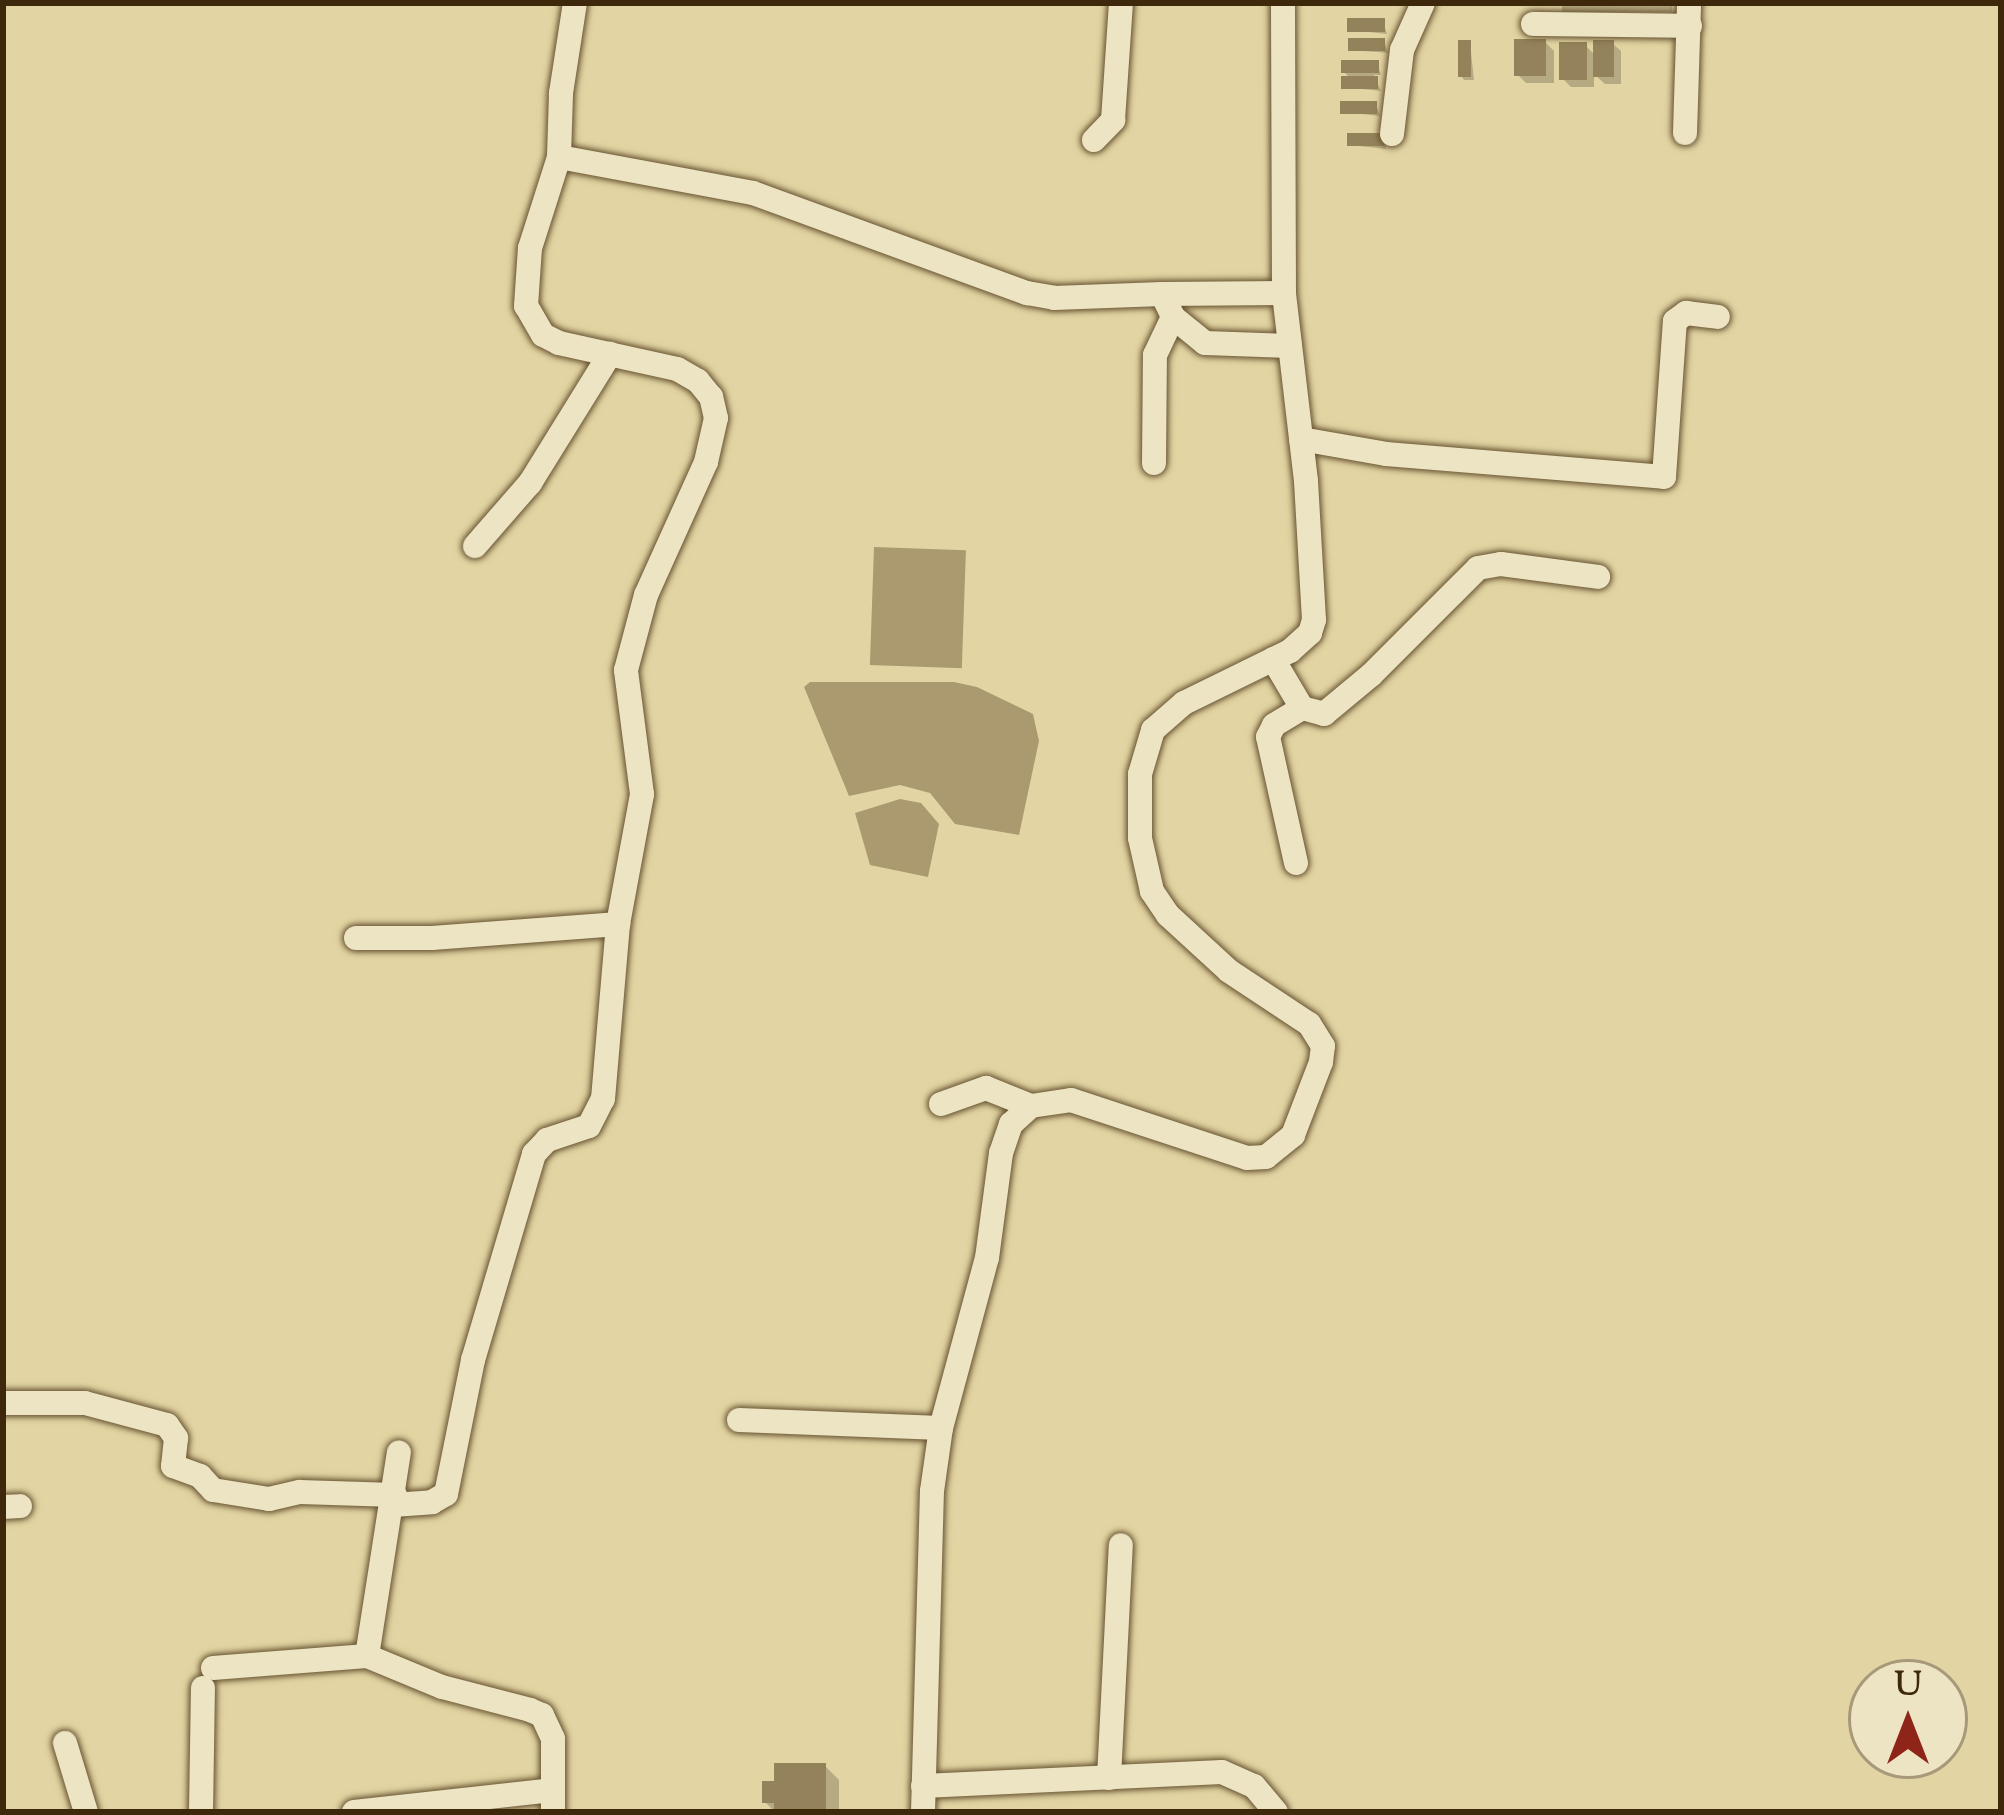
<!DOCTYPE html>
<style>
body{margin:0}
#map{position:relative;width:2004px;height:1815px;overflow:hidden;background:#e3d5a3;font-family:"Sorts Mill Goudy",serif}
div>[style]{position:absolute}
.water>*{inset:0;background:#ab9a6f;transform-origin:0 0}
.shadow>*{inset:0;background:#0003;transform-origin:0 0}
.building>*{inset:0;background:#94825a;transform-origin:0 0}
.roads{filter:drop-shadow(0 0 3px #675331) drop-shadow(0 0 3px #675331)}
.minor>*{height:24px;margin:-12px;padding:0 12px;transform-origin:12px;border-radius:12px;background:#ede4c3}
span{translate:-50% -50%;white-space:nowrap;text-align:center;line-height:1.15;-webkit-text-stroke:10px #ede4c3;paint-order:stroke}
.frame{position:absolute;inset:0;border:6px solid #3e280b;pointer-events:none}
.north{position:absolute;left:1848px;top:1659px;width:120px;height:120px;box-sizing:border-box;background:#ede4c3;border:3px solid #a79979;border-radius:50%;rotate:0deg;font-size:33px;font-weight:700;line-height:48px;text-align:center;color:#3e280b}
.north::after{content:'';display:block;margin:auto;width:42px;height:54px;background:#8f2418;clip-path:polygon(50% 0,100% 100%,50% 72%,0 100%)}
</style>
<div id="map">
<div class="water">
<i style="left:874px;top:547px;width:92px;height:118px;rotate:2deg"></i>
<i style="clip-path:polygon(810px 682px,954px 682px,977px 687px,1033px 714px,1039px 741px,1019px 835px,955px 824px,930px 793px,900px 785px,849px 796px,804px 687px)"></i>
<i style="clip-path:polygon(900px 799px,921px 803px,939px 824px,928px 877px,870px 865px,855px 813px)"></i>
</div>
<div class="shadow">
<i style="left:1562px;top:3px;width:110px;height:9px"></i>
<i style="clip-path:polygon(1383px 21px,1387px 34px,1350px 30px)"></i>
<i style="clip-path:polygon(1384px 41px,1388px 53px,1351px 50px)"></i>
<i style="clip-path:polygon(1545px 42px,1554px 51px,1554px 83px,1526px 83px,1517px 74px)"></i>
<i style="clip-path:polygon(1470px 43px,1474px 80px,1464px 80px,1461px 76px)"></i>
<i style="clip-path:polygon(1612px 43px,1621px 51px,1621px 84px,1605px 84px,1594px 74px,1594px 87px,1571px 87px,1562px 78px,1585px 45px,1596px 56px)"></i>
<i style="clip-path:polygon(1377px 63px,1381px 75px,1374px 75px,1381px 91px,1344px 87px,1351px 79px,1344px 72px)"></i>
<i style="clip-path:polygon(1376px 104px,1380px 116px,1343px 112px)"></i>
<i style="clip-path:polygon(1386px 140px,1386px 149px,1350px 145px)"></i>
<i style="clip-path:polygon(825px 1766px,839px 1780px,839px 1812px,775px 1812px,765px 1802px)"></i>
</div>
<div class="building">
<i style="left:1347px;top:18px;width:38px;height:14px"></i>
<i style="left:1348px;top:38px;width:37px;height:13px"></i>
<i style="left:1514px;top:39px;width:32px;height:37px"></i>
<i style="left:1458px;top:40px;width:13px;height:37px"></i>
<i style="left:1593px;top:40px;width:21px;height:37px"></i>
<i style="left:1559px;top:42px;width:28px;height:38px"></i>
<i style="left:1341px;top:60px;width:38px;height:13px"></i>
<i style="left:1341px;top:76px;width:37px;height:13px"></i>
<i style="left:1340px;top:101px;width:37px;height:13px"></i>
<i style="left:1347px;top:133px;width:37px;height:13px"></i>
<i style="clip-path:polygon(774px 1763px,826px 1763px,826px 1812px,774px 1812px,774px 1803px,762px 1803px,762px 1781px,774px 1781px)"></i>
</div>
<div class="roads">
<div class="minor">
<i style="left:1533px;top:24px;width:157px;rotate:0.7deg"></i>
<i style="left:1685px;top:133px;width:130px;rotate:-88.2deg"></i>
<i style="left:1392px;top:134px;width:85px;rotate:-83.2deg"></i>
<i style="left:1402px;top:50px;width:51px;rotate:-65.9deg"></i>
<i style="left:1094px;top:140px;width:28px;rotate:-46deg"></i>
<i style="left:1113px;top:120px;width:117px;rotate:-86.1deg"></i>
<i style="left:559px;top:157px;width:197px;rotate:10.5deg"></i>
<i style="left:753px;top:193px;width:292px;rotate:20.1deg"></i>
<i style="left:1027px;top:293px;width:27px;rotate:10deg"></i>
<i style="left:1054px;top:298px;width:108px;rotate:-2.1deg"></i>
<i style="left:1162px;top:294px;width:25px;rotate:64deg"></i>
<i style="left:1173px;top:317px;width:41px;rotate:39.1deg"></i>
<i style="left:1205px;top:343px;width:85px;rotate:2deg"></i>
<i style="left:1162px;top:294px;width:122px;rotate:-0.5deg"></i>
<i style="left:1301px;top:439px;width:86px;rotate:10deg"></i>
<i style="left:1386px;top:454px;width:279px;rotate:4.7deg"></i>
<i style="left:1664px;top:477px;width:156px;rotate:-86deg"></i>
<i style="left:1675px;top:321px;width:14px;rotate:-36deg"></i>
<i style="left:1686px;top:313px;width:32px;rotate:7deg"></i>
<i style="left:1154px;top:463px;width:108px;rotate:-89.5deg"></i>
<i style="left:1155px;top:355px;width:42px;rotate:-64.7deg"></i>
<i style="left:475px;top:546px;width:84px;rotate:-48.9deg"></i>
<i style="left:530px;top:483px;width:152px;rotate:-58.2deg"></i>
<i style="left:1273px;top:659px;width:57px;rotate:59.4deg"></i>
<i style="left:1302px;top:708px;width:23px;rotate:15deg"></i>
<i style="left:1324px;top:714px;width:61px;rotate:-39.7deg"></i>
<i style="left:1371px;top:675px;width:151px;rotate:-45deg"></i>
<i style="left:1478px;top:568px;width:23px;rotate:-10deg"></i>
<i style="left:1501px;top:564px;width:98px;rotate:7.6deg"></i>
<i style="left:1296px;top:863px;width:129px;rotate:-102.5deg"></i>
<i style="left:1268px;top:737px;width:13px;rotate:-63deg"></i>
<i style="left:1274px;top:725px;width:33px;rotate:-31deg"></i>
<i style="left:356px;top:938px;width:76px"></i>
<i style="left:432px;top:938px;width:187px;rotate:-4.3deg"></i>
<i style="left:941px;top:1104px;width:48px;rotate:-19.6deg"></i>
<i style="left:986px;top:1088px;width:48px;rotate:21.8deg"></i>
<i style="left:3px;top:1403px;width:82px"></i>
<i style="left:85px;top:1403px;width:85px;rotate:15deg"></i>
<i style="left:167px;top:1425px;width:16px;rotate:55deg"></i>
<i style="left:176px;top:1438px;width:28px;rotate:96deg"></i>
<i style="left:173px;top:1466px;width:29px;rotate:20deg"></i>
<i style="left:200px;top:1476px;width:19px;rotate:47deg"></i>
<i style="left:213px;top:1490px;width:57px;rotate:9.1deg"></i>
<i style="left:269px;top:1499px;width:32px;rotate:-13deg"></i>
<i style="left:300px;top:1492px;width:95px;rotate:1.8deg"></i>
<i style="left:739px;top:1420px;width:202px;rotate:2.3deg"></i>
<i style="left:393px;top:1505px;width:39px;rotate:-4deg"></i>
<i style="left:432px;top:1502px;width:16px;rotate:-30deg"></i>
<i style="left:446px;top:1494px;width:137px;rotate:-78.6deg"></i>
<i style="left:473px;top:1360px;width:215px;rotate:-73.5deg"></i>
<i style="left:534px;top:1154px;width:19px;rotate:-47deg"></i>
<i style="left:547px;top:1140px;width:44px;rotate:-18.4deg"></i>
<i style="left:589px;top:1126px;width:30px;rotate:-63deg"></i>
<i style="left:603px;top:1099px;width:176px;rotate:-85.1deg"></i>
<i style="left:618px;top:924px;width:132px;rotate:-79.5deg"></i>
<i style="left:642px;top:794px;width:125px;rotate:-97.4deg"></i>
<i style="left:626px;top:670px;width:78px;rotate:-75.1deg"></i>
<i style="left:646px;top:595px;width:146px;rotate:-65.7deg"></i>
<i style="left:706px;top:462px;width:45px;rotate:-77.2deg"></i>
<i style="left:716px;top:418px;width:22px;rotate:-103deg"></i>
<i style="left:711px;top:397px;width:21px;rotate:-129deg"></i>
<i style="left:698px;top:381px;width:24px;rotate:-150deg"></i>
<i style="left:677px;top:369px;width:121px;rotate:-167.6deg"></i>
<i style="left:559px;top:343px;width:18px;rotate:-153deg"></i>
<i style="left:543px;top:335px;width:34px;rotate:-120deg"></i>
<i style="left:526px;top:306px;width:58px;rotate:-86.1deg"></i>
<i style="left:530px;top:248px;width:96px;rotate:-72.3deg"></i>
<i style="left:559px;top:157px;width:64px;rotate:-88.2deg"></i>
<i style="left:561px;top:93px;width:91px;rotate:-81.2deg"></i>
<i style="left:3px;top:1507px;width:17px;rotate:-3deg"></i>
<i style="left:367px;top:1656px;width:206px;rotate:-81.1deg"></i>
<i style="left:213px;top:1668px;width:154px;rotate:-4.5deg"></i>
<i style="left:367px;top:1656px;width:81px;rotate:22.5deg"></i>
<i style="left:442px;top:1687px;width:91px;rotate:14.6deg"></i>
<i style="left:530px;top:1710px;width:13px;rotate:23deg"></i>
<i style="left:542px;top:1715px;width:26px;rotate:65deg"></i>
<i style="left:553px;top:1739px;width:73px;rotate:90deg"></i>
<i style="left:65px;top:1743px;width:72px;rotate:73.1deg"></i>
<i style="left:1109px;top:1778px;width:233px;rotate:-87.1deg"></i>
<i style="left:923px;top:1786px;width:299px;rotate:-2.7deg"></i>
<i style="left:1222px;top:1772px;width:35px;rotate:24deg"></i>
<i style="left:1254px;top:1786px;width:34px;rotate:50deg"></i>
<i style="left:201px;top:1812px;width:124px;rotate:-89.1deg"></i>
<i style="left:354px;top:1812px;width:199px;rotate:-6.3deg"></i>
<i style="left:923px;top:1812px;width:321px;rotate:-88.4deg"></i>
<i style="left:932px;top:1491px;width:64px;rotate:-81.9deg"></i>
<i style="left:941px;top:1428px;width:176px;rotate:-74.9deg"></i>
<i style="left:987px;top:1258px;width:106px;rotate:-82.4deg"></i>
<i style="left:1001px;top:1153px;width:31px;rotate:-71deg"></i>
<i style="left:1011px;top:1124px;width:27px;rotate:-42deg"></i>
<i style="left:1031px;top:1106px;width:40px;rotate:-8.5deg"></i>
<i style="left:1071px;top:1100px;width:185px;rotate:18.2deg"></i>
<i style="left:1247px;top:1158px;width:19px;rotate:-3deg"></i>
<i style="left:1266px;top:1157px;width:35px;rotate:-39deg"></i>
<i style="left:1293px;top:1135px;width:78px;rotate:-69deg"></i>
<i style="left:1321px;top:1062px;width:16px;rotate:-83deg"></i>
<i style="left:1323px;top:1046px;width:26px;rotate:-122deg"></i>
<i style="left:1309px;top:1024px;width:96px;rotate:-146.5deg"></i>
<i style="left:1229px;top:971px;width:83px;rotate:-137.4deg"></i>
<i style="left:1168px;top:915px;width:29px;rotate:-124deg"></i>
<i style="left:1152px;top:891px;width:54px;rotate:-102.8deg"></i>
<i style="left:1140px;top:838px;width:64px;rotate:-90deg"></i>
<i style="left:1140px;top:774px;width:46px;rotate:-73.5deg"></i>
<i style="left:1153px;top:730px;width:41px;rotate:-41.1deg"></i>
<i style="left:1184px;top:703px;width:118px;rotate:-26.1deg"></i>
<i style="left:1290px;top:651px;width:27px;rotate:-42deg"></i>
<i style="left:1310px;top:633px;width:14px;rotate:-73deg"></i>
<i style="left:1314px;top:620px;width:139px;rotate:-93.3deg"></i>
<i style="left:1306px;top:481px;width:189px;rotate:-96.7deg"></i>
<i style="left:1284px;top:293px;width:290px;rotate:-90.2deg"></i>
</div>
</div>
<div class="frame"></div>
<div class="north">U</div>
</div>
